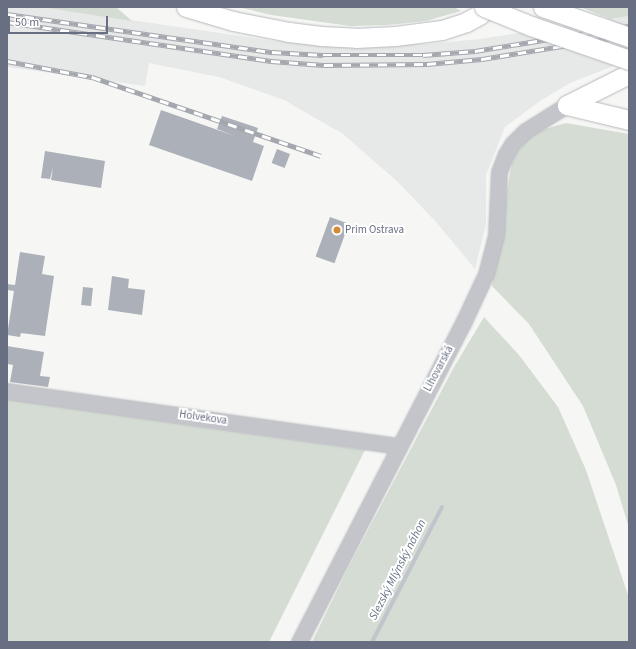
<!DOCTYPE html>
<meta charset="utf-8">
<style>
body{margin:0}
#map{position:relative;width:636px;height:649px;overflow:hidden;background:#f6f7f4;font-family:"Source Sans 3",sans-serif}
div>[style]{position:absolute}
.built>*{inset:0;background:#e7e8e8}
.green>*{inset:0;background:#d5dcd4}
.stream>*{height:4px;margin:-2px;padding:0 2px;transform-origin:2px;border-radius:2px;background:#c0c5cc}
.building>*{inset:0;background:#acb0b8;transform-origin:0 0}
.roads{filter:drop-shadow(0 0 1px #b6b8bd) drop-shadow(0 0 1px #b6b8bd)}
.minor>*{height:15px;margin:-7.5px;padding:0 7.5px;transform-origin:7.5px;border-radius:7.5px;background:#c3c5ca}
.major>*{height:19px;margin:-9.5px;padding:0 9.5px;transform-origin:9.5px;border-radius:9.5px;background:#fff}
.rail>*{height:4.5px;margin-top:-2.25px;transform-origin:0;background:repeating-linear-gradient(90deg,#fff 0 9px,#a4a7ae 0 18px);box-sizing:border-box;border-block:1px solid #a4a7ae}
.bridges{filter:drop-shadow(0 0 1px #b6b8bd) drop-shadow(0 0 1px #b6b8bd)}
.major-bridge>*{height:19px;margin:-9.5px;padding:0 9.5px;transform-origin:9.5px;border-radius:9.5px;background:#fff}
.dots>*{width:11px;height:11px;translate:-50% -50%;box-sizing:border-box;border:2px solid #fff;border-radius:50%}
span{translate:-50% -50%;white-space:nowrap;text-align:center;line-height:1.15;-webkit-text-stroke:4px #fff;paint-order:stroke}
.poi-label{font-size:11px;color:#686f83}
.left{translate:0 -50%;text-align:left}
.street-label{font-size:11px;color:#686f83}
.water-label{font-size:12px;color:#697585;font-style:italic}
.frame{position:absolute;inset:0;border:8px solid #686f83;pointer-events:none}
.scale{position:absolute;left:8px;top:16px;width:100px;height:18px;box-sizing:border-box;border:2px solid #686f83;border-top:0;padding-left:5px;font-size:12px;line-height:14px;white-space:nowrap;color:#686f83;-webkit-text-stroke:3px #fff;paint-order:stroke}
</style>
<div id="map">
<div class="built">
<i style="clip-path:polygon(7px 7px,41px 7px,274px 41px,325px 45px,426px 44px,480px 39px,629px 16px,629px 60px,570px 83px,540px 101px,505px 127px,486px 175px,486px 225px,475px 269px,436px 222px,398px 182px,343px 134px,284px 100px,219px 77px,149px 63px,145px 86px,7px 67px)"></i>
</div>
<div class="green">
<i style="clip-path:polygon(41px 7px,116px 7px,132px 21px)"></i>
<i style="clip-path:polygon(238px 7px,454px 7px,461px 11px,426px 21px,388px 25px,350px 26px,271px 15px)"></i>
<i style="clip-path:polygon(580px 7px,629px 7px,629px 16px,610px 19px)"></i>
<i style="clip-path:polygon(566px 123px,629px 134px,629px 528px,616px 485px,583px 406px,529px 324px,492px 286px,502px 218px,513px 157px,534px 132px)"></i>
<i style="clip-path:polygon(484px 317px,519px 355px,558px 407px,586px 470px,629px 598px,629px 642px,312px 642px,348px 568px,454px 367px)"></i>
<i style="clip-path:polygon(7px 399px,365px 450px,269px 642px,7px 642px)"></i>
</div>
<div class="stream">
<i style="left:372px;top:642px;width:152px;rotate:-62.6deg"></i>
</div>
<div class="building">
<i style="clip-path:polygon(161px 110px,235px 136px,217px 129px,222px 116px,258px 128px,253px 142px,264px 146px,252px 181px,149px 145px)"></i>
<i style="left:277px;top:149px;width:14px;height:15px;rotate:21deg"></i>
<i style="clip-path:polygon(45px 151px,105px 161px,101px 188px,51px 180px,53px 167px,50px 179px,41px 178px)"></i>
<i style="left:330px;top:217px;width:20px;height:42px;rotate:20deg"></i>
<i style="clip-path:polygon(20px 252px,45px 256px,42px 274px,54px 276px,45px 336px,21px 333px,20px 337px,7px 335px,14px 291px,7px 290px,7px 284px,15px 285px)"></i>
<i style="clip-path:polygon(112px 276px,129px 279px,128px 288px,145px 290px,142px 315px,108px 310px)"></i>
<i style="left:83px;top:287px;width:10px;height:18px;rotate:6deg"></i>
<i style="clip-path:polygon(7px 346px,44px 352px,40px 376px,50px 377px,48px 387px,10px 382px,13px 365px,8px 364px)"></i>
</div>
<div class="roads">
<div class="minor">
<i style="left:7px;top:391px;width:396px;rotate:8deg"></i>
<i style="left:299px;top:642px;width:359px;rotate:-62.8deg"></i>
<i style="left:463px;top:323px;width:54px;rotate:-64.9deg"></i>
<i style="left:486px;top:274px;width:40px;rotate:-75.6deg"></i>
<i style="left:496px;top:235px;width:63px;rotate:-87.3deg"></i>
<i style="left:499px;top:172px;width:19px;rotate:-69deg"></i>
<i style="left:506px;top:154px;width:13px;rotate:-58deg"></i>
<i style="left:513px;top:143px;width:17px;rotate:-45deg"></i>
<i style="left:525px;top:131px;width:49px;rotate:-31.8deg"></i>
</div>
<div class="major">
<i style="left:186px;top:7px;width:49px;rotate:16.6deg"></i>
<i style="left:233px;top:21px;width:57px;rotate:11.1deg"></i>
<i style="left:289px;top:32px;width:32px;rotate:7deg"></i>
<i style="left:321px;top:36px;width:35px;rotate:3deg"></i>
<i style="left:356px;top:38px;width:39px;rotate:-3deg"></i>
<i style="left:395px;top:36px;width:47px;rotate:-7.3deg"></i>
<i style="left:442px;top:30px;width:25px;rotate:-18deg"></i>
<i style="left:466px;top:22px;width:15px;rotate:-28deg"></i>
<i style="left:479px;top:15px;width:12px;rotate:-42deg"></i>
<i style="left:567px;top:105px;width:69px;rotate:-26.6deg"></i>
<i style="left:567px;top:105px;width:64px;rotate:13.6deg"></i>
</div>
</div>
<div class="rail">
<i style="left:7px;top:14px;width:268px;rotate:8.2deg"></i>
<i style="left:272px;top:52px;width:51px;rotate:3.4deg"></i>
<i style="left:323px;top:55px;width:100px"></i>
<i style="left:423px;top:55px;width:52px;rotate:-4.4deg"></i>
<i style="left:475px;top:51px;width:156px;rotate:-9.2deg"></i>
<i style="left:7px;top:22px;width:267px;rotate:8.4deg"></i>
<i style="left:271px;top:61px;width:53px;rotate:4.3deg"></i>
<i style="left:324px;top:65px;width:103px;rotate:-0.6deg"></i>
<i style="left:427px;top:64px;width:55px;rotate:-5.2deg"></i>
<i style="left:482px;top:59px;width:149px;rotate:-9.3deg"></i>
<i style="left:7px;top:61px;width:86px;rotate:10.7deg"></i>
<i style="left:92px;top:77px;width:242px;rotate:19deg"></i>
</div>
<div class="bridges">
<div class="major-bridge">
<i style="left:484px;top:7px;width:51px;rotate:22deg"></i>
<i style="left:531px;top:26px;width:104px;rotate:19.1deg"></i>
<i style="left:543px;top:7px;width:91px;rotate:19.2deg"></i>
</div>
</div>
<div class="dots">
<i style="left:337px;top:230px;background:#d58b36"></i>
</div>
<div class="poi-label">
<span class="left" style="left:345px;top:230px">Prim Ostrava</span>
</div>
<div class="street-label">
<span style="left:439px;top:369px;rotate:-62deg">Lihovarská</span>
<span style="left:203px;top:418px;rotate:8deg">Holvekova</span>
</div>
<div class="water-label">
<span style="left:398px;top:570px;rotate:-63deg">Slezský Mlýnský náhon</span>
</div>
<div class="frame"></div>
<div class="scale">50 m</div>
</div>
